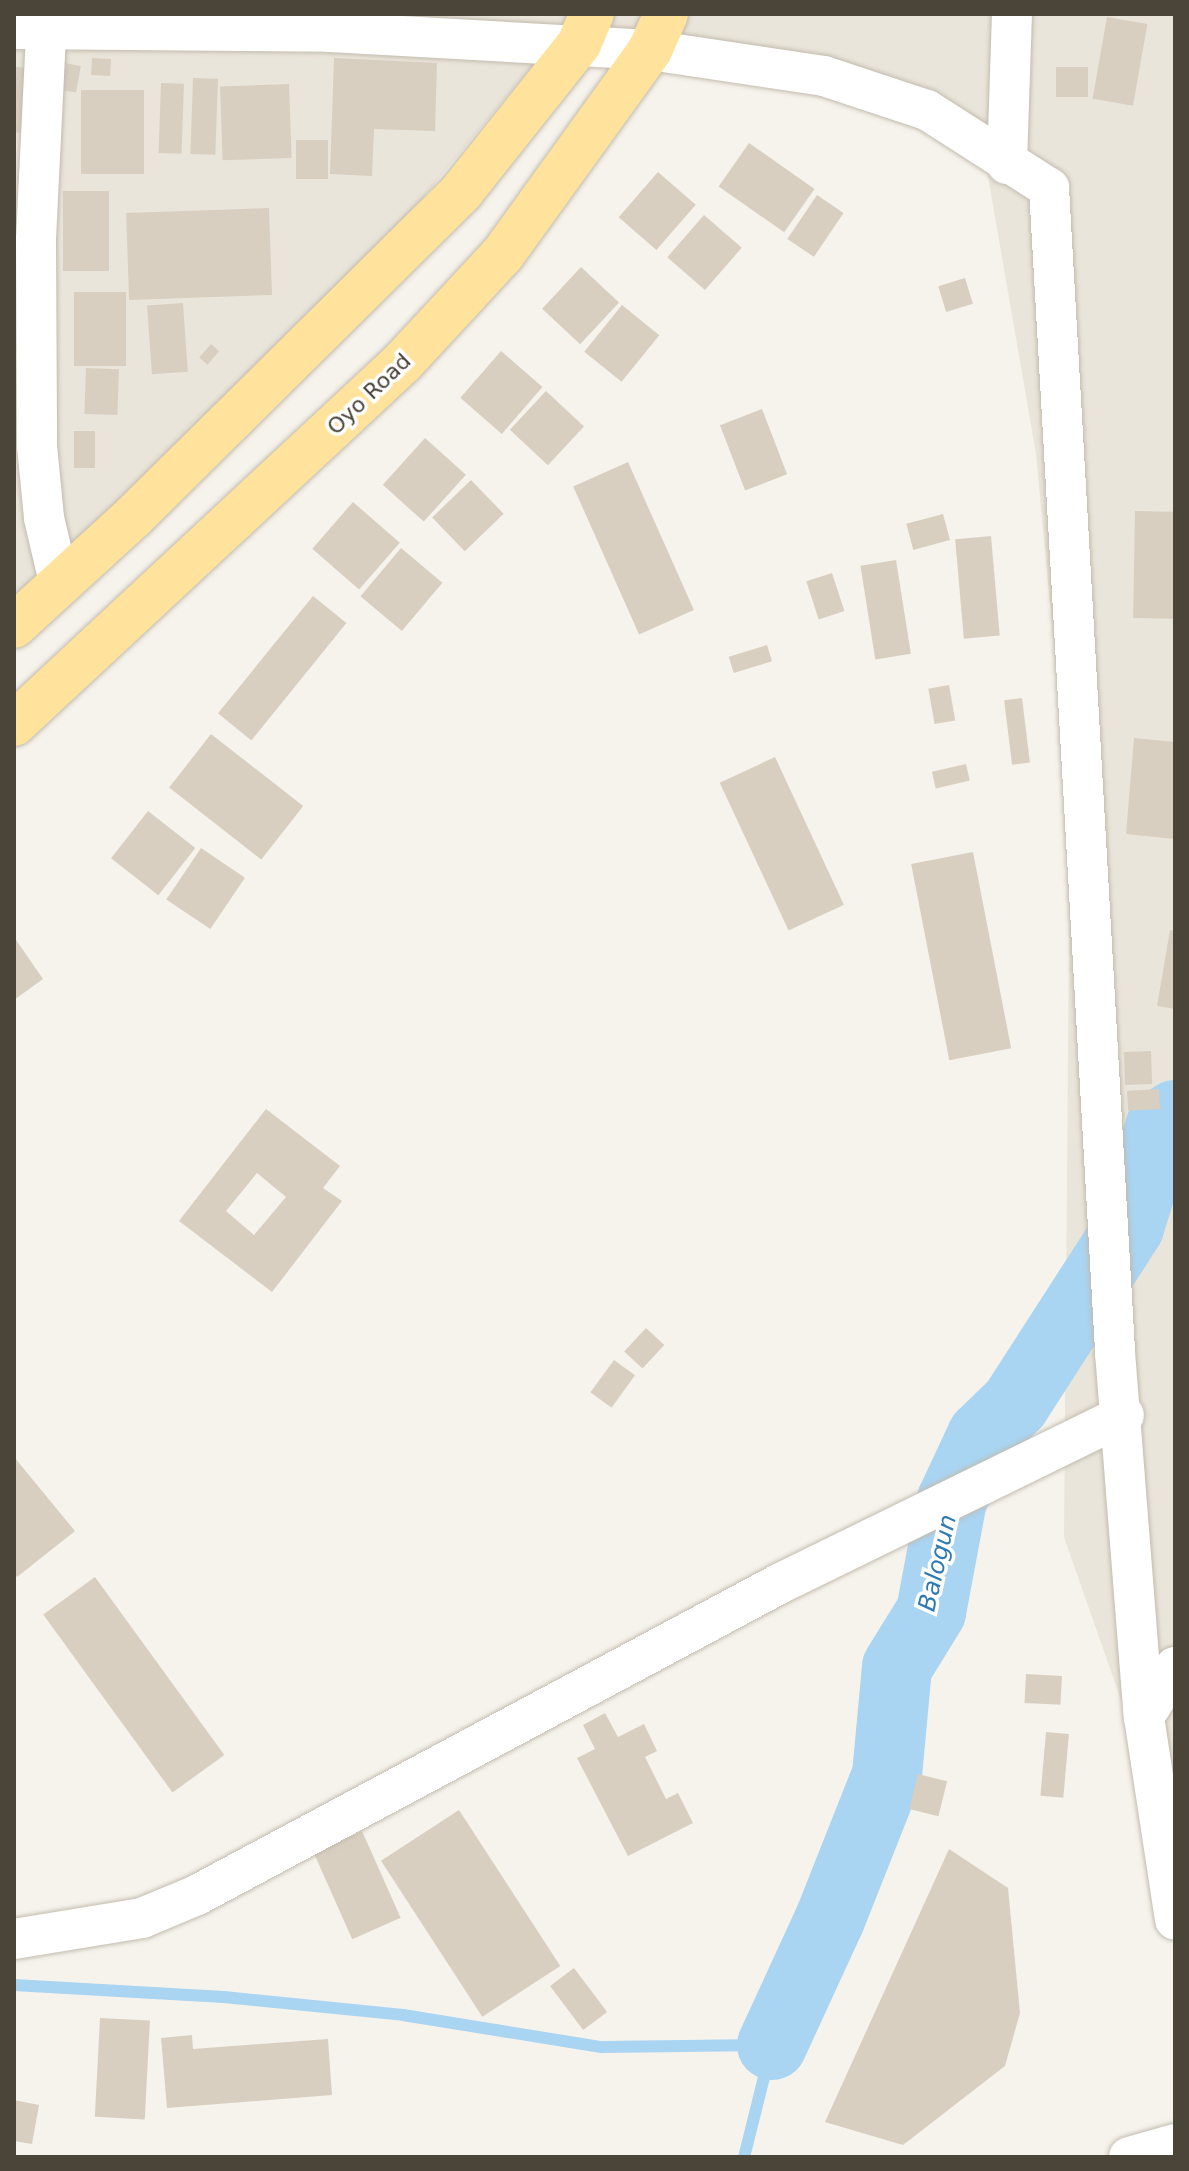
<!DOCTYPE html>
<style>
body{margin:0}
#map{position:relative;width:1189px;height:2171px;overflow:hidden;background:#f6f3ec;font-family:"DejaVu Sans",sans-serif}
div>[style]{position:absolute}
.residential>*{inset:0;background:#eae5da}
.stream>*{height:12px;margin:-6px;padding:0 6px;transform-origin:6px;border-radius:6px;background:#a9d4f2}
.river>*{height:70px;margin:-35px;padding:0 35px;transform-origin:35px;border-radius:35px;background:#a9d4f2}
.building>*{inset:0;background:#d8cfc1;transform-origin:0 0}
.roads{filter:drop-shadow(0 0 2px #c2bbae) drop-shadow(0 0 2px #c2bbae)}
.street>*{height:40px;margin:-20px;padding:0 20px;transform-origin:20px;border-radius:20px;background:#fff}
.primary>*{height:44px;margin:-22px;padding:0 22px;transform-origin:22px;border-radius:22px;background:#ffe39c}
span{translate:-50% -50%;white-space:nowrap;text-align:center;line-height:1.15;-webkit-text-stroke:7px #fff;paint-order:stroke}
.street-label{font-size:22px;color:#4b4439}
.water-label{font-size:24px;color:#2e7ab2;font-style:italic}
.frame{position:absolute;inset:0;border:16px solid #4b4439;pointer-events:none}
</style>
<div id="map">
<div class="residential">
<i style="clip-path:polygon(14px 14px,1175px 14px,1175px 1886px,1156px 1800px,1064px 1537px,1070px 817px,1036px 454px,981px 136px,568px 23px,332px 307px,14px 610px)"></i>
</div>
<div class="stream">
<i style="left:14px;top:1985px;width:210px;rotate:3.3deg"></i>
<i style="left:224px;top:1997px;width:180px;rotate:5.7deg"></i>
<i style="left:403px;top:2015px;width:201px;rotate:9.2deg"></i>
<i style="left:601px;top:2047px;width:171px;rotate:-0.7deg"></i>
<i style="left:772px;top:2045px;width:115px;rotate:104deg"></i>
</div>
<div class="river">
<i style="left:772px;top:2045px;width:139px;rotate:-65.3deg"></i>
<i style="left:830px;top:1919px;width:155px;rotate:-68.4deg"></i>
<i style="left:887px;top:1775px;width:108px;rotate:-84.7deg"></i>
<i style="left:897px;top:1667px;width:65px;rotate:-58.3deg"></i>
<i style="left:931px;top:1612px;width:114px;rotate:-79.4deg"></i>
<i style="left:952px;top:1500px;width:71px;rotate:-64.9deg"></i>
<i style="left:982px;top:1436px;width:46px;rotate:-44.1deg"></i>
<i style="left:1015px;top:1404px;width:211px;rotate:-57.2deg"></i>
<i style="left:1129px;top:1227px;width:107px;rotate:-72.6deg"></i>
<i style="left:1161px;top:1125px;width:17px;rotate:-36deg"></i>
</div>
<div class="building">
<i style="left:1107px;top:17px;width:41px;height:83px;rotate:10deg"></i>
<i style="left:92px;top:58px;width:19px;height:17px;rotate:3deg"></i>
<i style="clip-path:polygon(334px 58px,437px 63px,435px 131px,374px 129px,372px 176px,330px 174px)"></i>
<i style="left:64px;top:63px;width:17px;height:27px;rotate:10deg"></i>
<i style="clip-path:polygon(14px 67px,28px 68px,24px 133px,14px 132px)"></i>
<i style="left:1056px;top:67px;width:32px;height:30px"></i>
<i style="left:193px;top:78px;width:25px;height:76px;rotate:2deg"></i>
<i style="left:161px;top:83px;width:23px;height:70px;rotate:2deg"></i>
<i style="left:289px;top:84px;width:74px;height:69px;rotate:88deg"></i>
<i style="left:81px;top:90px;width:63px;height:84px"></i>
<i style="left:296px;top:140px;width:32px;height:39px"></i>
<i style="left:749px;top:143px;width:80px;height:53px;rotate:35deg"></i>
<i style="left:658px;top:172px;width:50px;height:60px;rotate:41deg"></i>
<i style="left:63px;top:191px;width:46px;height:80px"></i>
<i style="left:817px;top:195px;width:32px;height:53px;rotate:34deg"></i>
<i style="left:269px;top:208px;width:87px;height:143px;rotate:88deg"></i>
<i style="left:704px;top:215px;width:50px;height:56px;rotate:41deg"></i>
<i style="left:581px;top:267px;width:52px;height:57px;rotate:43deg"></i>
<i style="left:965px;top:278px;width:27px;height:28px;rotate:73deg"></i>
<i style="left:74px;top:292px;width:52px;height:74px"></i>
<i style="left:183px;top:303px;width:69px;height:36px;rotate:86deg"></i>
<i style="left:622px;top:305px;width:48px;height:60px;rotate:39deg"></i>
<i style="left:211px;top:344px;width:11px;height:18px;rotate:41deg"></i>
<i style="left:501px;top:351px;width:55px;height:62px;rotate:41deg"></i>
<i style="left:86px;top:368px;width:33px;height:46px;rotate:2deg"></i>
<i style="left:546px;top:391px;width:52px;height:53px;rotate:43deg"></i>
<i style="left:762px;top:409px;width:70px;height:45px;rotate:69deg"></i>
<i style="left:74px;top:431px;width:21px;height:37px"></i>
<i style="left:425px;top:438px;width:55px;height:63px;rotate:42deg"></i>
<i style="left:628px;top:462px;width:162px;height:60px;rotate:66deg"></i>
<i style="left:471px;top:480px;width:47px;height:54px;rotate:46deg"></i>
<i style="left:353px;top:502px;width:62px;height:62px;rotate:41deg"></i>
<i style="left:1135px;top:511px;width:40px;height:107px;rotate:1deg"></i>
<i style="left:943px;top:514px;width:27px;height:38px;rotate:75deg"></i>
<i style="left:991px;top:536px;width:100px;height:36px;rotate:85deg"></i>
<i style="left:401px;top:548px;width:54px;height:63px;rotate:40deg"></i>
<i style="left:896px;top:560px;width:95px;height:36px;rotate:81deg"></i>
<i style="left:832px;top:573px;width:40px;height:27px;rotate:72deg"></i>
<i style="left:313px;top:596px;width:43px;height:151px;rotate:39deg"></i>
<i style="left:767px;top:645px;width:17px;height:40px;rotate:73deg"></i>
<i style="left:949px;top:685px;width:36px;height:21px;rotate:80deg"></i>
<i style="left:1022px;top:698px;width:65px;height:18px;rotate:83deg"></i>
<i style="left:211px;top:734px;width:117px;height:68px;rotate:38deg"></i>
<i style="clip-path:polygon(1134px 738px,1175px 742px,1175px 839px,1126px 834px)"></i>
<i style="left:775px;top:757px;width:163px;height:61px;rotate:65deg"></i>
<i style="left:966px;top:764px;width:17px;height:35px;rotate:77deg"></i>
<i style="left:148px;top:811px;width:60px;height:60px;rotate:38deg"></i>
<i style="left:201px;top:848px;width:53px;height:62px;rotate:34deg"></i>
<i style="left:973px;top:852px;width:200px;height:63px;rotate:79deg"></i>
<i style="clip-path:polygon(1170px 930px,1175px 931px,1175px 1009px,1157px 1006px)"></i>
<i style="clip-path:polygon(14px 937px,43px 979px,14px 1000px)"></i>
<i style="left:1151px;top:1051px;width:33px;height:27px;rotate:88deg"></i>
<i style="left:1159px;top:1089px;width:20px;height:32px;rotate:87deg"></i>
<i style="clip-path:polygon(evenodd,266px 1109px,340px 1166px,323px 1188px,342px 1201px,272px 1292px,179px 1221px,266px 1109px,257px 1173px,286px 1197px,254px 1235px,226px 1211px,257px 1173px)"></i>
<i style="left:646px;top:1328px;width:25px;height:32px;rotate:43deg"></i>
<i style="left:614px;top:1360px;width:26px;height:40px;rotate:36deg"></i>
<i style="clip-path:polygon(14px 1457px,75px 1531px,17px 1577px,14px 1573px)"></i>
<i style="left:95px;top:1577px;width:220px;height:64px;rotate:54deg"></i>
<i style="left:1026px;top:1674px;width:36px;height:29px;rotate:3deg"></i>
<i style="clip-path:polygon(605px 1713px,618px 1737px,644px 1724px,657px 1751px,645px 1757px,666px 1799px,678px 1793px,693px 1823px,628px 1856px,577px 1758px,595px 1749px,583px 1725px)"></i>
<i style="left:1046px;top:1732px;width:23px;height:64px;rotate:5deg"></i>
<i style="left:918px;top:1774px;width:30px;height:36px;rotate:14deg"></i>
<i style="left:459px;top:1810px;width:186px;height:93px;rotate:57deg"></i>
<i style="left:362px;top:1831px;width:95px;height:53px;rotate:66deg"></i>
<i style="clip-path:polygon(949px 1849px,1008px 1888px,1020px 2013px,1005px 2066px,903px 2145px,825px 2122px)"></i>
<i style="left:574px;top:1968px;width:55px;height:30px;rotate:53deg"></i>
<i style="left:100px;top:2018px;width:50px;height:99px;rotate:3deg"></i>
<i style="clip-path:polygon(192px 2035px,193px 2049px,328px 2039px,332px 2095px,167px 2108px,161px 2038px)"></i>
<i style="clip-path:polygon(14px 2100px,39px 2105px,32px 2144px,14px 2141px)"></i>
</div>
<div class="roads">
<div class="street">
<i style="left:47px;top:14px;width:226px;rotate:92.8deg"></i>
<i style="left:36px;top:240px;width:206px;rotate:89.7deg"></i>
<i style="left:37px;top:446px;width:72px;rotate:84.4deg"></i>
<i style="left:44px;top:518px;width:70px;rotate:76.8deg"></i>
<i style="left:14px;top:29px;width:316px;rotate:0.5deg"></i>
<i style="left:330px;top:32px;width:321px;rotate:3.2deg"></i>
<i style="left:650px;top:50px;width:176px;rotate:8.5deg"></i>
<i style="left:824px;top:76px;width:108px;rotate:18.3deg"></i>
<i style="left:927px;top:110px;width:145px;rotate:32.6deg"></i>
<i style="left:1049px;top:188px;width:1166px;rotate:86.75deg"></i>
<i style="left:1115px;top:1352px;width:366px;rotate:85.5deg"></i>
<i style="left:1144px;top:1717px;width:205px;rotate:81.3deg"></i>
<i style="left:1007px;top:164px;width:150px;rotate:-88.1deg"></i>
<i style="left:1144px;top:1717px;width:59px;rotate:-58.2deg"></i>
<i style="left:14px;top:1939px;width:130px;rotate:-9.3deg"></i>
<i style="left:142px;top:1918px;width:60px;rotate:-22.7deg"></i>
<i style="left:197px;top:1895px;width:660px;rotate:-28.12deg"></i>
<i style="left:779px;top:1584px;width:384px;rotate:-26.1deg"></i>
<i style="left:1129px;top:2157px;width:48px;rotate:-15.8deg"></i>
</div>
<div class="primary">
<i style="left:14px;top:626px;width:160px;rotate:-42.5deg"></i>
<i style="left:132px;top:518px;width:465px;rotate:-44.7deg"></i>
<i style="left:462px;top:191px;width:188px;rotate:-51.5deg"></i>
<i style="left:579px;top:44px;width:33px;rotate:-67deg"></i>
<i style="left:14px;top:724px;width:530px;rotate:-42.94deg"></i>
<i style="left:402px;top:363px;width:149px;rotate:-47.2deg"></i>
<i style="left:503px;top:254px;width:251px;rotate:-54.2deg"></i>
<i style="left:650px;top:50px;width:39px;rotate:-66deg"></i>
</div>
</div>
<div class="street-label">
<span style="left:369px;top:394px;rotate:-44deg">Oyo Road</span>
</div>
<div class="water-label">
<span style="left:938px;top:1563px;rotate:-77deg">Balogun</span>
</div>
<div class="frame"></div>
</div>
